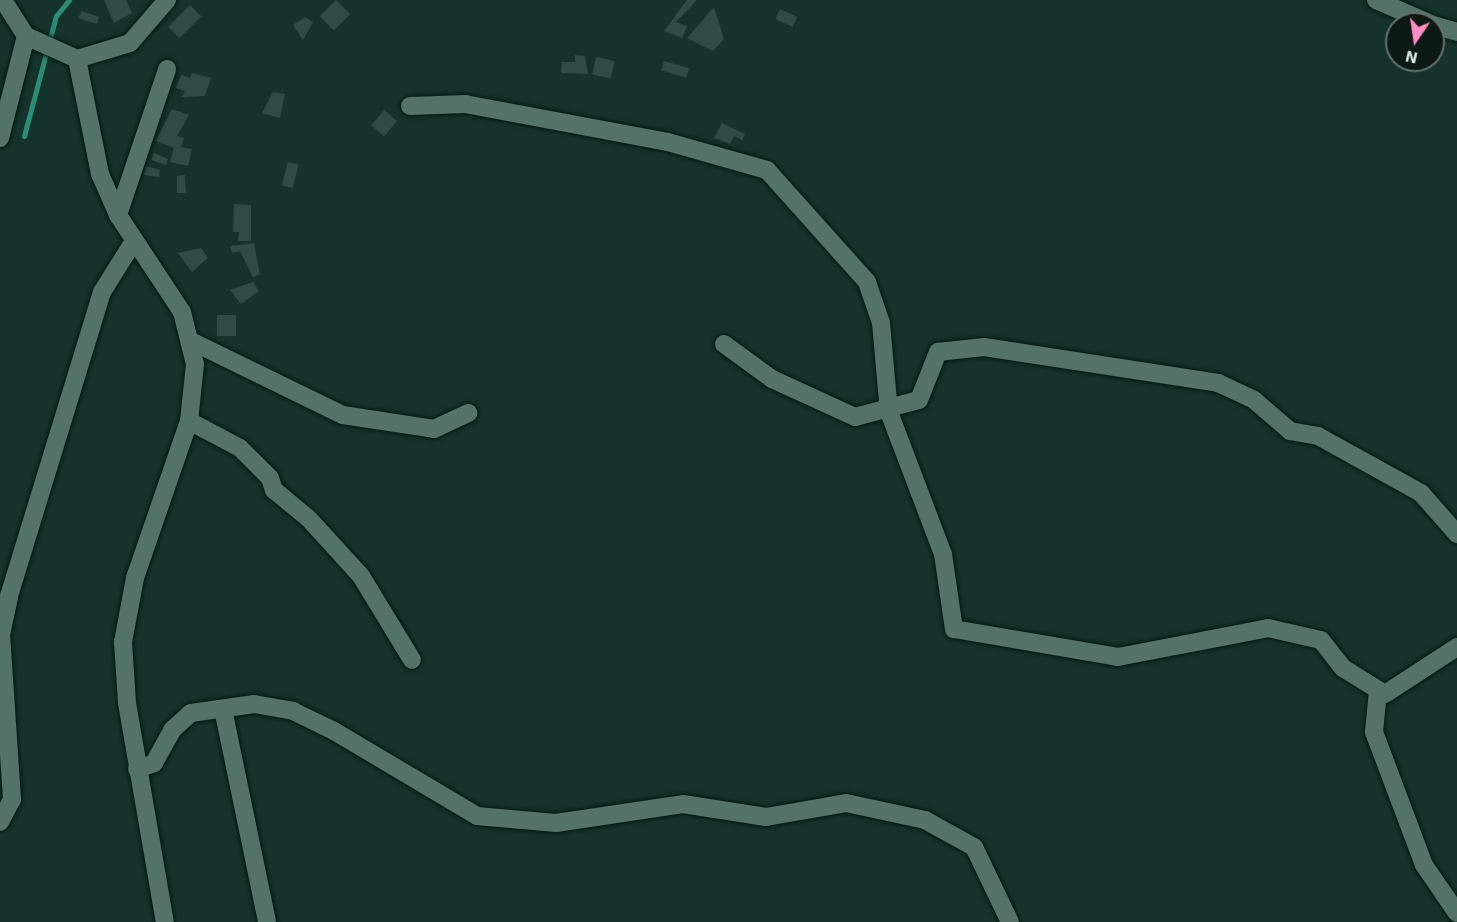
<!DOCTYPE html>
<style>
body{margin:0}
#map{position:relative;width:1457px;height:922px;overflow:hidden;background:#15332a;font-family:"Exo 2",sans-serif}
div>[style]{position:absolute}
.stream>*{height:5px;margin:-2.5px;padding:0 2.5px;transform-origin:2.5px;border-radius:2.5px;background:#2a8c74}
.building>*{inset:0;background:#2e4c43;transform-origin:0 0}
.roads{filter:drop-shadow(0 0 2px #001a13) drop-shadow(0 0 2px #001a13)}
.street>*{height:18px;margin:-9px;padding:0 9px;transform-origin:9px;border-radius:9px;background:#537268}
span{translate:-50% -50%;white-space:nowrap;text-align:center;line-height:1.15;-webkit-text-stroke:6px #0b1814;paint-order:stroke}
.north{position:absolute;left:1385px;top:12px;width:60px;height:60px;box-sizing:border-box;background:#0b1814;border:2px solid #62706c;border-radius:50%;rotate:193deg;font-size:16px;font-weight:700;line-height:24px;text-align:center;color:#e4f5ef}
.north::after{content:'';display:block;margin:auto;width:21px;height:27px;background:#fd8ebf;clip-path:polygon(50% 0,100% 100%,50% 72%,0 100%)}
</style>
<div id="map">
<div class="stream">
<i style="left:24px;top:136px;width:124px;rotate:-75.1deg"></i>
<i style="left:56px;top:16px;width:21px;rotate:-51deg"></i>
</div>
<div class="building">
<i style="clip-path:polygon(104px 0,126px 0,132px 13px,114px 23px)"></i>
<i style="left:336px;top:0;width:20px;height:23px;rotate:45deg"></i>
<i style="clip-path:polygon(687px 0,697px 0,676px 22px,687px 26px,682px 38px,664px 31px)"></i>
<i style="left:190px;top:5px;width:16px;height:31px;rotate:45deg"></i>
<i style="clip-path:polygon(714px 7px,724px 39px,713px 51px,687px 38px)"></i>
<i style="left:780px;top:9px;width:19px;height:11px;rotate:25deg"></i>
<i style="clip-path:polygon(82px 11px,99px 17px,97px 24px,78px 18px)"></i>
<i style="clip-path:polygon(305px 17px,313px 22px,303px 40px,293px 25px)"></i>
<i style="clip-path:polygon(575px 55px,585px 56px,588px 74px,561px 73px,562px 62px,575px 62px)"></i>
<i style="left:596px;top:57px;width:19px;height:18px;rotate:12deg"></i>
<i style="left:664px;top:61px;width:26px;height:10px;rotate:16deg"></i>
<i style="clip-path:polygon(192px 73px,211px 78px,205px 96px,182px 97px,185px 91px,176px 88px,181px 75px,190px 78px)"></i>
<i style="clip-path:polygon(273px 92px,285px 94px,280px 118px,262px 113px)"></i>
<i style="clip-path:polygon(172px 109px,189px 115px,177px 136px,184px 138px,181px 147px,192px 149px,188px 166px,170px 162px,174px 148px,156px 141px)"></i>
<i style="left:384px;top:110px;width:17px;height:20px;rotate:40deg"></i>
<i style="clip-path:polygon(722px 123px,745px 134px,742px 140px,734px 136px,730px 144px,714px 138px)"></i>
<i style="clip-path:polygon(154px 153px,168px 159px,166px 165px,151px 160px)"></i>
<i style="left:288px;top:162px;width:11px;height:24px;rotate:15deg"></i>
<i style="clip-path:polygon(146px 166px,160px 170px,159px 177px,144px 175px)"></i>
<i style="clip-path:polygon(185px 175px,186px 193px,177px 193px,177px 176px)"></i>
<i style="clip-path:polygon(234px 204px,251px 205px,251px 241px,238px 241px,239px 232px,233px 232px)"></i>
<i style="clip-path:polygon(254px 243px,260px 275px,253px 277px,240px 251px,232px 253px,230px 246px)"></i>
<i style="clip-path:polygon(201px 248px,208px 258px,192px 272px,178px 253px)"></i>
<i style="clip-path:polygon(253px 282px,259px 291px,241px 304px,230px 290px)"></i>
<i style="left:217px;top:315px;width:19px;height:21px"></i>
</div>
<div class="roads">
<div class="street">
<i style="left:3px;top:0;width:43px;rotate:57.4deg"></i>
<i style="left:26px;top:36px;width:56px;rotate:24.3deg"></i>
<i style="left:77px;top:59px;width:55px;rotate:-16.8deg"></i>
<i style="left:130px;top:43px;width:57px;rotate:-49.3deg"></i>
<i style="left:1376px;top:0;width:60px;rotate:23.6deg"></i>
<i style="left:1433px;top:25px;width:25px;rotate:16deg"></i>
<i style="left:77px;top:59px;width:117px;rotate:78.7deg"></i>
<i style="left:100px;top:174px;width:45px;rotate:66.3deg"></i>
<i style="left:118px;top:215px;width:116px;rotate:56.6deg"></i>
<i style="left:182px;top:312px;width:54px;rotate:76deg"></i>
<i style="left:195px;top:364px;width:57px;rotate:96deg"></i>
<i style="left:189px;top:421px;width:166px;rotate:109deg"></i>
<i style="left:135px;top:578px;width:65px;rotate:100.6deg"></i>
<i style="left:123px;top:642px;width:61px;rotate:86.2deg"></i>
<i style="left:127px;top:703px;width:222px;rotate:80.2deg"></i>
<i style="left:410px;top:106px;width:55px;rotate:-2.1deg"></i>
<i style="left:465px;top:104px;width:207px;rotate:10.6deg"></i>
<i style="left:668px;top:142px;width:103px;rotate:15.8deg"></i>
<i style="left:767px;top:170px;width:150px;rotate:48.2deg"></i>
<i style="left:867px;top:282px;width:43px;rotate:71.1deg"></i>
<i style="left:881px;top:323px;width:89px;rotate:84.9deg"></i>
<i style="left:889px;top:412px;width:152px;rotate:69.2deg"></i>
<i style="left:943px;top:554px;width:76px;rotate:81.7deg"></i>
<i style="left:954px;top:629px;width:166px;rotate:9.7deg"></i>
<i style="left:1118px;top:657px;width:153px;rotate:-10.9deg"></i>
<i style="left:1268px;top:628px;width:54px;rotate:12.8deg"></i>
<i style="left:1321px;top:640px;width:36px;rotate:52deg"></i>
<i style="left:1343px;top:668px;width:49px;rotate:31.8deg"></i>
<i style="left:1385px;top:694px;width:86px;rotate:-33.1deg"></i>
<i style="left:0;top:138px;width:105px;rotate:-75.7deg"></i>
<i style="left:118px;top:215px;width:154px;rotate:-71.4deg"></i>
<i style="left:191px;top:341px;width:169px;rotate:26deg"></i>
<i style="left:343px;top:415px;width:92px;rotate:8.7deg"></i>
<i style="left:434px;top:429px;width:38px;rotate:-25deg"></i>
<i style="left:724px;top:344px;width:59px;rotate:36.1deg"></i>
<i style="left:772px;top:379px;width:91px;rotate:24.6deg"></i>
<i style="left:855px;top:417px;width:66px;rotate:-14.9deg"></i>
<i style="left:919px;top:400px;width:52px;rotate:-68.4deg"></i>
<i style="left:938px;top:352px;width:46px;rotate:-6.2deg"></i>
<i style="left:984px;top:347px;width:237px;rotate:8.7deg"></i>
<i style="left:1218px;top:383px;width:40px;rotate:25deg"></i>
<i style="left:1254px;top:400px;width:48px;rotate:40.7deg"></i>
<i style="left:1290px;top:431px;width:28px;rotate:10deg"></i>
<i style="left:1318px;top:436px;width:118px;rotate:29deg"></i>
<i style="left:1421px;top:493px;width:55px;rotate:48.7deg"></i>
<i style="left:189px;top:421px;width:58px;rotate:27.9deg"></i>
<i style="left:240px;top:448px;width:42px;rotate:45deg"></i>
<i style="left:270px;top:478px;width:13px;rotate:72deg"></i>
<i style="left:274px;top:490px;width:45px;rotate:39.6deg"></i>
<i style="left:309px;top:519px;width:77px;rotate:47.6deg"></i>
<i style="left:361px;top:576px;width:98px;rotate:58.7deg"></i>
<i style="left:1378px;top:691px;width:41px;rotate:95.6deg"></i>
<i style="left:1374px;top:732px;width:142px;rotate:69.4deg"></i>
<i style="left:1424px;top:865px;width:58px;rotate:55.5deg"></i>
<i style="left:223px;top:709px;width:217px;rotate:78.3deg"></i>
<i style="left:137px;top:769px;width:18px;rotate:-19deg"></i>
<i style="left:154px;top:763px;width:38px;rotate:-61deg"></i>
<i style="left:172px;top:730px;width:25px;rotate:-42deg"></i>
<i style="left:191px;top:713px;width:64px;rotate:-8.1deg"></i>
<i style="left:254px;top:704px;width:40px;rotate:10deg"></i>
<i style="left:293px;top:711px;width:46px;rotate:26deg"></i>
<i style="left:334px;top:731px;width:166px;rotate:30.7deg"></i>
<i style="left:477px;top:816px;width:79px;rotate:5.1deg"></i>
<i style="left:556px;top:823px;width:128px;rotate:-8.5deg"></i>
<i style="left:683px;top:804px;width:84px;rotate:8.9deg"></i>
<i style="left:766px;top:817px;width:81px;rotate:-9.9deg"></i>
<i style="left:846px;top:803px;width:81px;rotate:12.1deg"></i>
<i style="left:925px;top:820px;width:56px;rotate:28.9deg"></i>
<i style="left:974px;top:847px;width:83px;rotate:64.4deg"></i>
<i style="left:0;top:822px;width:26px;rotate:-62deg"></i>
<i style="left:12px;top:799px;width:164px;rotate:-93.8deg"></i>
<i style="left:1px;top:635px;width:40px;rotate:-78deg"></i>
<i style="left:9px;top:596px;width:318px;rotate:-73deg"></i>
<i style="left:102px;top:292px;width:60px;rotate:-57.9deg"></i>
</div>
</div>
<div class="north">N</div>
</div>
